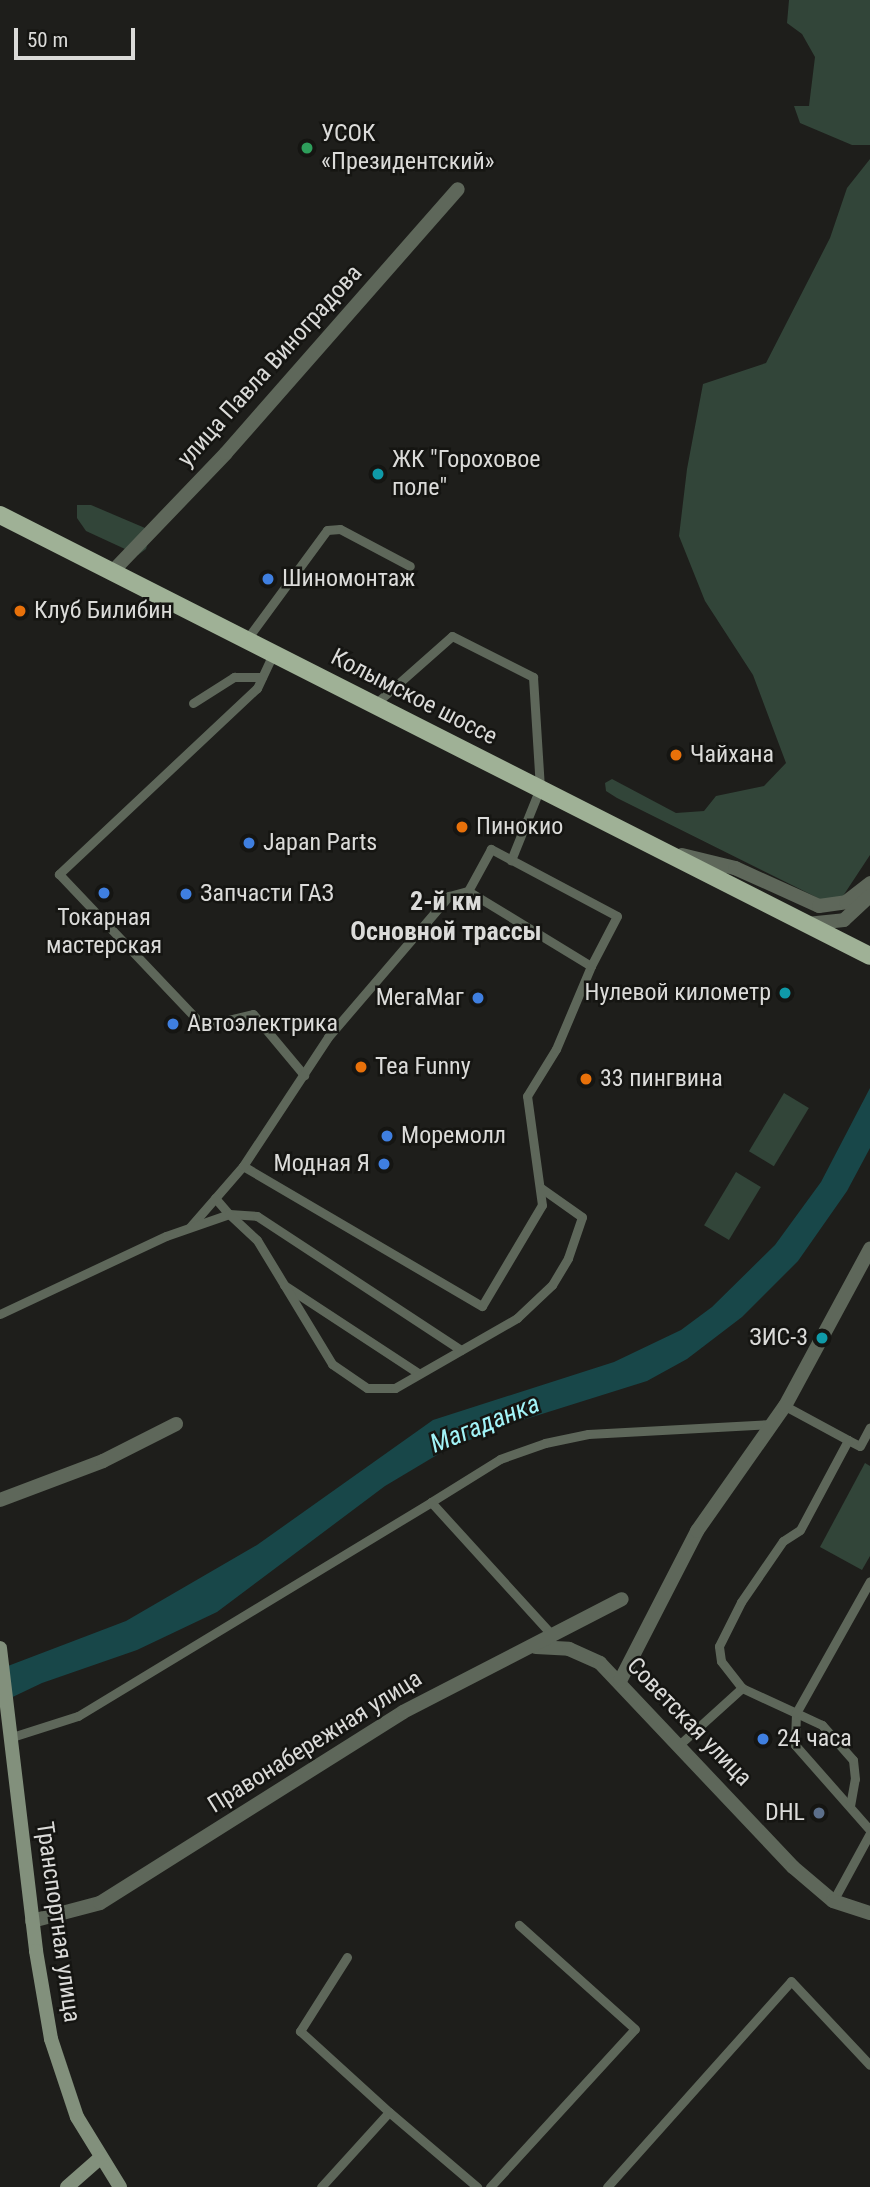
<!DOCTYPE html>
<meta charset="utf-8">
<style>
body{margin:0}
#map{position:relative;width:870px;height:2187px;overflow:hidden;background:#1e1e1b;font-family:"Roboto Condensed",sans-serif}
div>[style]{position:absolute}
.green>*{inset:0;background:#324539;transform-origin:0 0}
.water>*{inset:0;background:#184749}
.service>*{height:9px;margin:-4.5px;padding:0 4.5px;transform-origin:4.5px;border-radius:4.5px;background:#5e675a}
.minor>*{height:14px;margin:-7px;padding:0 7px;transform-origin:7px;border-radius:7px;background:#5e675a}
.tertiary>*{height:14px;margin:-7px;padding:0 7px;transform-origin:7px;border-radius:7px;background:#5e675a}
.secondary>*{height:14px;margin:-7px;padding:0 7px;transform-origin:7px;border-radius:7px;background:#82907c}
.primary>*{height:18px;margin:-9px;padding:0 9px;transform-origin:9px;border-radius:9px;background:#9fb196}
.dots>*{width:19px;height:19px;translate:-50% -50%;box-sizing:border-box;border:4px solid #151512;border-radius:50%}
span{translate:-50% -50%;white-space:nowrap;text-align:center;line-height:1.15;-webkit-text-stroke:5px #151512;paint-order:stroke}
.poi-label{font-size:24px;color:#dbdbd9}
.left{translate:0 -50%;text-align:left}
.right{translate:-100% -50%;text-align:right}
.street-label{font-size:24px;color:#dbdbd9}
.neighbourhood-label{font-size:26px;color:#dbdbd9;font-weight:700}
.water-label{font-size:26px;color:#a2f4f8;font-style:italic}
.scale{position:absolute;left:14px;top:28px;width:121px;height:32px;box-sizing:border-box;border:4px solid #dbdbd9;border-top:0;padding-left:9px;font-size:21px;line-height:24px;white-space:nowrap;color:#dbdbd9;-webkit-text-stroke:5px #151512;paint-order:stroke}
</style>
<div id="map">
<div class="green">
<i style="clip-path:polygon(789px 0,870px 0,870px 145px,852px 145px,800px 123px,794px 106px,809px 106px,815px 57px,802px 34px,787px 23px)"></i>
<i style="clip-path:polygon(870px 159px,870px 855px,843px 896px,824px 901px,617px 798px,606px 791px,605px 783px,612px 779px,676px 813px,704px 811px,716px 796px,764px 786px,786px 763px,753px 675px,705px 601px,679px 536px,687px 469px,703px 384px,766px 363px,830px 238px,847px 188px)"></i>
<i style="clip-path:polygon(77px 505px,91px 505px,145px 528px,150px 536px,146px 549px,138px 555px,86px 531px,77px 518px)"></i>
<i style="left:784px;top:1093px;width:29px;height:68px;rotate:31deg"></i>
<i style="left:736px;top:1172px;width:29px;height:62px;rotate:31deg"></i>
<i style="clip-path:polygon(865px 1463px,870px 1466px,870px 1556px,862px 1570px,820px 1547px)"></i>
</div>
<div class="water">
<i style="clip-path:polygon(870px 1088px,870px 1148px,847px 1191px,798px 1261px,742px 1317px,687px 1359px,647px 1381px,510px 1424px,447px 1449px,385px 1486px,217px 1612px,137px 1650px,42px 1683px,0 1703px,0 1669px,126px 1621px,257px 1545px,433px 1420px,614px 1362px,681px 1330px,712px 1307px,775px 1245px,821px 1182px)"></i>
</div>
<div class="service">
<i style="left:247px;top:639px;width:135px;rotate:-53.7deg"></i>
<i style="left:327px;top:530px;width:13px;rotate:-4deg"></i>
<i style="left:340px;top:529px;width:79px;rotate:27.9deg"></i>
<i style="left:273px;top:654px;width:38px;rotate:115deg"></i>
<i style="left:257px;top:688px;width:272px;rotate:136.8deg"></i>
<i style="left:59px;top:874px;width:209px;rotate:46.5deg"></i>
<i style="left:203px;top:1026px;width:51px;rotate:-13.5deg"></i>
<i style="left:253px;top:1014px;width:80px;rotate:50.1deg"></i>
<i style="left:193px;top:703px;width:49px;rotate:-32.4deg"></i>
<i style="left:234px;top:677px;width:28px"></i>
<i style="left:374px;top:705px;width:104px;rotate:-41.5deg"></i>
<i style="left:452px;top:636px;width:91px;rotate:26.8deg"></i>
<i style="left:533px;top:677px;width:111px;rotate:86.4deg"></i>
<i style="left:540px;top:788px;width:78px;rotate:111.9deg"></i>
<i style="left:243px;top:1166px;width:277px;rotate:30.4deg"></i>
<i style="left:482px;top:1306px;width:117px;rotate:-59.3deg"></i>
<i style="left:542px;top:1205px;width:110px;rotate:-97.8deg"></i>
<i style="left:527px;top:1096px;width:55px;rotate:-58.3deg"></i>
<i style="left:556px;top:1049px;width:90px;rotate:-67.1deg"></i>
<i style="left:215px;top:1198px;width:21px;rotate:49deg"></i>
<i style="left:229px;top:1214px;width:28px;rotate:4deg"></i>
<i style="left:257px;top:1216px;width:244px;rotate:33.3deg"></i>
<i style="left:190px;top:1227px;width:81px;rotate:-49deg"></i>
<i style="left:243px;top:1166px;width:154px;rotate:-56.6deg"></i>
<i style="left:328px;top:1037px;width:186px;rotate:-49.4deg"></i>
<i style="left:449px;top:896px;width:20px;rotate:-15deg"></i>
<i style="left:468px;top:891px;width:144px;rotate:31.4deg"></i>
<i style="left:591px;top:966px;width:56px;rotate:-62.5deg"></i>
<i style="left:617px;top:916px;width:143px;rotate:-152deg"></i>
<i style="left:491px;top:849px;width:48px;rotate:118.7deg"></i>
<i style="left:284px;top:1285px;width:160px;rotate:33.3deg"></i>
<i style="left:0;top:1314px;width:183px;rotate:-25.2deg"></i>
<i style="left:166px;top:1236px;width:67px;rotate:-19.2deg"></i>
<i style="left:229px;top:1214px;width:38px;rotate:43deg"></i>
<i style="left:257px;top:1240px;width:145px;rotate:58.8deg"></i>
<i style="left:332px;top:1364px;width:42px;rotate:34.4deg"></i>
<i style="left:367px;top:1388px;width:28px"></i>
<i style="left:395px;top:1388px;width:141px;rotate:-29.8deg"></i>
<i style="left:517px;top:1318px;width:48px;rotate:-43.3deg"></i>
<i style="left:552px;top:1285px;width:31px;rotate:-59deg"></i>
<i style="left:568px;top:1258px;width:43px;rotate:-71.1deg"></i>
<i style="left:582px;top:1217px;width:50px;rotate:-144.7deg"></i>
<i style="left:848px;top:1440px;width:13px;rotate:27deg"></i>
<i style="left:860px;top:1446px;width:21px;rotate:-62deg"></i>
<i style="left:431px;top:1502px;width:81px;rotate:-31.9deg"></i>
<i style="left:500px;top:1459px;width:48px;rotate:-19.6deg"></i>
<i style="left:545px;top:1443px;width:44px;rotate:-11.8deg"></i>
<i style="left:588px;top:1434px;width:185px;rotate:-3.1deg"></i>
<i style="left:742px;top:1688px;width:60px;rotate:24.8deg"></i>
<i style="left:796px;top:1713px;width:32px;rotate:92deg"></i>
<i style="left:795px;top:1745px;width:113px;rotate:48.6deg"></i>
<i style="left:12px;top:1737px;width:69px;rotate:-17.7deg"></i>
<i style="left:78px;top:1716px;width:413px;rotate:-31.2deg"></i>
<i style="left:431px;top:1502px;width:180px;rotate:47.7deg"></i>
<i style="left:680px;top:1744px;width:84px;rotate:-42.1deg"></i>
<i style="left:742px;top:1688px;width:34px;rotate:-128deg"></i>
<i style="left:721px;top:1661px;width:15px;rotate:-98deg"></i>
<i style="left:719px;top:1646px;width:49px;rotate:-63.4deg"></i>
<i style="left:741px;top:1602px;width:74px;rotate:-55.5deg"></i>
<i style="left:783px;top:1541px;width:20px;rotate:-33deg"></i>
<i style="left:800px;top:1530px;width:102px;rotate:-61.9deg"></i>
<i style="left:848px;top:1440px;width:72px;rotate:-151.6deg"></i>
<i style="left:850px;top:1806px;width:27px;rotate:-80deg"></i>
<i style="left:855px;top:1779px;width:19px;rotate:-96deg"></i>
<i style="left:853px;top:1760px;width:47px;rotate:-131.5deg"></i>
<i style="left:822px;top:1725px;width:29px;rotate:-155deg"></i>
<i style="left:796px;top:1713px;width:151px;rotate:-60.7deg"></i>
<i style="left:833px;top:1901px;width:77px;rotate:-61.4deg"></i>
<i style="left:347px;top:1957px;width:88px;rotate:122.4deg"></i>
<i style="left:300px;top:2031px;width:120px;rotate:42.3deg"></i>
<i style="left:321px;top:2187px;width:101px;rotate:-47.8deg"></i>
<i style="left:389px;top:2112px;width:116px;rotate:40.4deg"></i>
<i style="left:490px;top:2187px;width:214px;rotate:-47.5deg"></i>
<i style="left:635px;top:2029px;width:156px;rotate:-138.1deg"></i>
<i style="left:607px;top:2187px;width:276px;rotate:-48.2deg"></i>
<i style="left:791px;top:1981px;width:115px;rotate:46.8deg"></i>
</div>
<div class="minor">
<i style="left:113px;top:571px;width:163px;rotate:-46.2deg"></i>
<i style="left:226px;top:453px;width:351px;rotate:-48.7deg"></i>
<i style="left:0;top:1500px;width:110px;rotate:-20.7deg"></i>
<i style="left:103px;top:1461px;width:82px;rotate:-26.9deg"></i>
<i style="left:536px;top:1647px;width:33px;rotate:3deg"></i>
<i style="left:569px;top:1649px;width:34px;rotate:24deg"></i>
<i style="left:600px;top:1663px;width:281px;rotate:46.6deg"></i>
<i style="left:793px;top:1867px;width:52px;rotate:40.4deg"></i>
<i style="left:833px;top:1901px;width:39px;rotate:18deg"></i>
<i style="left:620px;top:1681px;width:169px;rotate:-62.8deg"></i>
<i style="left:697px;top:1531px;width:153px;rotate:-54.9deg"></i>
<i style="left:785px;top:1406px;width:179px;rotate:-61.6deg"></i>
<i style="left:32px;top:1921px;width:70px;rotate:-14.8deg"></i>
<i style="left:100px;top:1903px;width:358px;rotate:-32.2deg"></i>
<i style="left:403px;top:1712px;width:246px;rotate:-27.3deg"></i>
</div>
<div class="tertiary">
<i style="left:682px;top:855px;width:55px;rotate:13.8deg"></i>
<i style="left:735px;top:868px;width:92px;rotate:24.3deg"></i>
<i style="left:819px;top:906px;width:27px;rotate:-8deg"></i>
<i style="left:846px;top:902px;width:31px;rotate:-38deg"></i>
<i style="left:807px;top:924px;width:37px;rotate:-6deg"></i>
<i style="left:844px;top:920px;width:35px;rotate:-43deg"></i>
</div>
<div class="secondary">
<i style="left:0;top:1648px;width:305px;rotate:83.2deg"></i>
<i style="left:36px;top:1951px;width:89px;rotate:80.3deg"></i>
<i style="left:51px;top:2039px;width:82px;rotate:71.6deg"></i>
<i style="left:77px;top:2117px;width:82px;rotate:58.4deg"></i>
<i style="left:67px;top:2187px;width:44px;rotate:-41.3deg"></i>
</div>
<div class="primary">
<i style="left:0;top:515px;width:975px;rotate:26.88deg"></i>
</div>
<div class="dots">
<i style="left:307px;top:148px;background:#2e9e5b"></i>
<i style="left:378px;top:474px;background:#0f9aa8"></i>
<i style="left:268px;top:579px;background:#3f7fe0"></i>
<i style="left:20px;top:611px;background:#e8710a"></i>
<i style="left:676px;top:755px;background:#e8710a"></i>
<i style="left:462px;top:827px;background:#e8710a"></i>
<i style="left:249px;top:843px;background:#3f7fe0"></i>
<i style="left:104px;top:893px;background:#3f7fe0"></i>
<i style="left:186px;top:894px;background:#3f7fe0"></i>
<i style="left:785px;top:993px;background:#0f9aa8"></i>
<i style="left:478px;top:998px;background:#3f7fe0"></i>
<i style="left:173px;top:1024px;background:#3f7fe0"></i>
<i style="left:361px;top:1067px;background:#e8710a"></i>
<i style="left:586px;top:1079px;background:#e8710a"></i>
<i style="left:387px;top:1136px;background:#3f7fe0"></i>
<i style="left:384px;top:1164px;background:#3f7fe0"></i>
<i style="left:822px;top:1338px;background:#0f9aa8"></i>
<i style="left:763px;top:1739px;background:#3f7fe0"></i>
<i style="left:819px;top:1813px;background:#5c6f8a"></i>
</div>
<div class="poi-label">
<span class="left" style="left:321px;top:148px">УСОК<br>«Президентский»</span>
<span class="left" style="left:392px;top:474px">ЖК "Гороховое<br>поле"</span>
<span class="left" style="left:282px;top:579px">Шиномонтаж</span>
<span class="left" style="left:34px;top:611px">Клуб Билибин</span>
<span class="left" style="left:690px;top:755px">Чайхана</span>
<span class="left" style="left:476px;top:827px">Пинокио</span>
<span class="left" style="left:263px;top:843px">Japan Parts</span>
<span class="left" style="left:200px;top:894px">Запчасти ГАЗ</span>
<span style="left:104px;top:932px">Токарная<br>мастерская</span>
<span class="right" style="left:771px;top:993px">Нулевой километр</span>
<span class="right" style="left:464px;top:998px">МегаМаг</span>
<span class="left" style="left:187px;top:1024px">Автоэлектрика</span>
<span class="left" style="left:375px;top:1067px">Tea Funny</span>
<span class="left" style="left:600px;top:1079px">33 пингвина</span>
<span class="left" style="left:401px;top:1136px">Моремолл</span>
<span class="right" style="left:370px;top:1164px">Модная Я</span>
<span class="right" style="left:808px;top:1338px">ЗИС-3</span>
<span class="left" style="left:777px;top:1739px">24 часа</span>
<span class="right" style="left:805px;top:1813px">DHL</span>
</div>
<div class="street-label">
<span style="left:270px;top:366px;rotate:-48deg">улица Павла Виноградова</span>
<span style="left:414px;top:697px;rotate:27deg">Колымское шоссе</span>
<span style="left:689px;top:1722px;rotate:46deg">Советская улица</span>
<span style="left:315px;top:1742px;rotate:-32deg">Правонабережная улица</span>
<span style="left:58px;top:1922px;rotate:82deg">Транспортная улица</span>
</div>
<div class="neighbourhood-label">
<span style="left:446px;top:917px">2-й км<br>Основной трассы</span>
</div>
<div class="water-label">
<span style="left:485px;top:1424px;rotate:-22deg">Магаданка</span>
</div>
<div class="scale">50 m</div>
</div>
